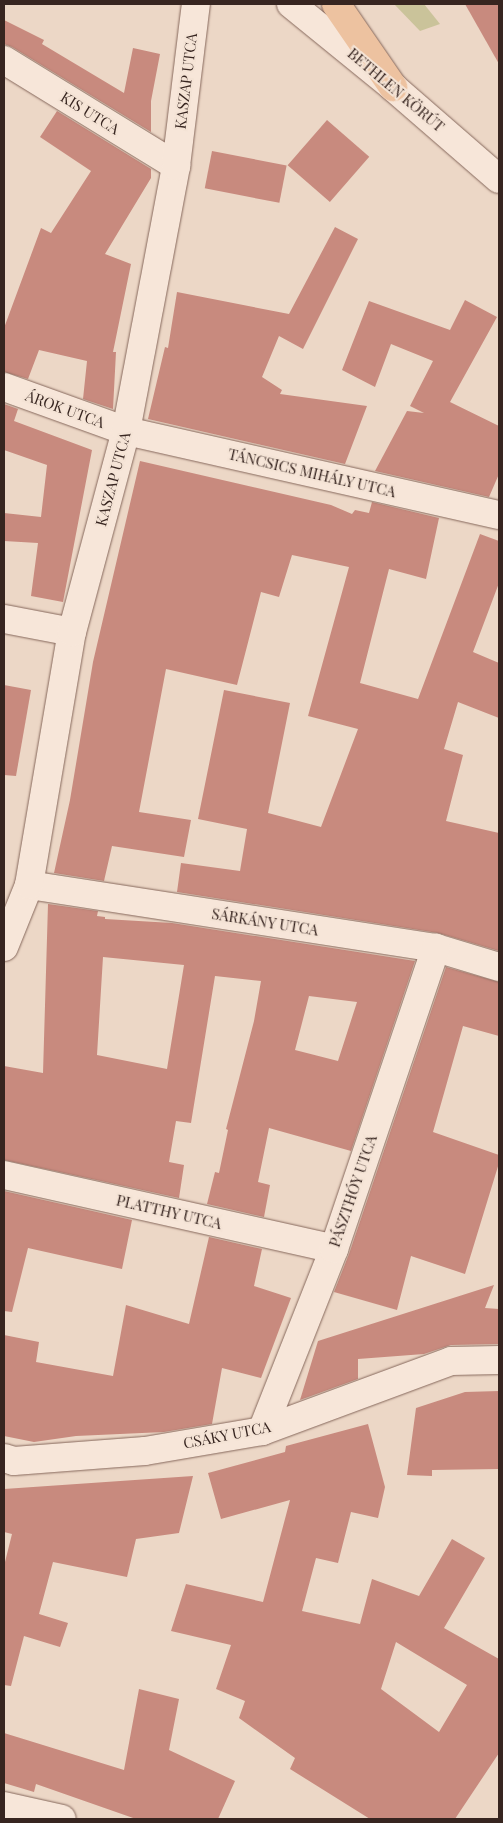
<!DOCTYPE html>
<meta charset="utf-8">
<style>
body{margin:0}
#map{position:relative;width:503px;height:1823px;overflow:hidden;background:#ecd7c6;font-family:"Playfair Display",serif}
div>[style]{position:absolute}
.green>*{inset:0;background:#cac39a}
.building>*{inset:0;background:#c88a7e;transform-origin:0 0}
.roads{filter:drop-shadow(0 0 1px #86685c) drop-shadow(0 0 1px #86685c)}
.minor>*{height:28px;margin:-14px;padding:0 14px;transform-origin:14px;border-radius:14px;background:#f7e6d9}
.major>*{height:28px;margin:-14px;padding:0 14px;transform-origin:14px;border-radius:14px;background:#edc2a0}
span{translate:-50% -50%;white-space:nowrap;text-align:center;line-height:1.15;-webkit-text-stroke:4px #f4e3d5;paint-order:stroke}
.street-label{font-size:15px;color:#372520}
.frame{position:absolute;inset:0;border:5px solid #372520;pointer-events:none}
</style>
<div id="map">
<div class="green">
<i style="clip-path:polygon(394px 4px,424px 4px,440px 24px,420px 31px)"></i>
</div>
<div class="building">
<i style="clip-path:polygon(465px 4px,499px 4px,499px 64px)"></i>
<i style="clip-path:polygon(4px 20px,44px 40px,42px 44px,124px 93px,133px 48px,160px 54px,151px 101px,151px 132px,12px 47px,4px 44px)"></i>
<i style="clip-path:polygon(57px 111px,151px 169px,151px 178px,105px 254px,131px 264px,113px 352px,116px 352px,113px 409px,83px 399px,87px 361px,39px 350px,28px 379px,4px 372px,4px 328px,41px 228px,51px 233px,91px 171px,40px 137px)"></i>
<i style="left:327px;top:120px;width:56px;height:60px;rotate:41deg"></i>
<i style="left:212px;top:151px;width:76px;height:38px;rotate:11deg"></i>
<i style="clip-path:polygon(335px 227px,358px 239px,303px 349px,279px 336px,262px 377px,282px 390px,280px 394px,367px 406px,345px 464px,148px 419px,165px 347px,168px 348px,177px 292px,289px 314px)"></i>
<i style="clip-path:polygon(465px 300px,497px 317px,450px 402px,499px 426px,499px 474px,489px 497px,375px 471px,407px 411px,424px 413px,410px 406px,433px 361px,391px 344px,375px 387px,342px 370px,369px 301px,450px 330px)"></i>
<i style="clip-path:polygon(4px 404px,18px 409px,14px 421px,92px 450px,63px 602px,31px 596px,38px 543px,4px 541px,4px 513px,41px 517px,47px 465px,4px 450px)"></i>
<i style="clip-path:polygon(140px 461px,331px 505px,352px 514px,355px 510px,369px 513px,372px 502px,439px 518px,426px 579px,389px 569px,360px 683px,418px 699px,480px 534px,499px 541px,499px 583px,473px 652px,499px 663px,499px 718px,458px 702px,444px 749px,463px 755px,446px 821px,499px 833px,499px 951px,438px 933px,177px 892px,181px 863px,240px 871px,247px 829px,198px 819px,224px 690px,290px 703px,268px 813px,321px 827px,358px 729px,308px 716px,349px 567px,292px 555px,279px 597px,261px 592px,237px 685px,166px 669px,139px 812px,191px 820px,184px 857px,112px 846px,104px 881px,54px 873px,70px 800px,93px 662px)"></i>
<i style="clip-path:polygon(4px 685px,31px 690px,16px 776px,4px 775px)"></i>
<i style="clip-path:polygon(evenodd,48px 904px,98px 911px,97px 916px,105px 917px,105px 919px,172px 923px,415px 961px,351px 1151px,269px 1128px,258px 1182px,270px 1185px,264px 1217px,207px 1204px,215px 1172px,219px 1173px,228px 1130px,226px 1129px,254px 1021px,261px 981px,215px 976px,191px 1123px,176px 1121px,169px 1162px,184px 1165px,179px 1198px,4px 1160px,4px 1066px,43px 1073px,48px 904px,103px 957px,184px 965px,167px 1069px,97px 1055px,103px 957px,48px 904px,309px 996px,357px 1002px,338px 1061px,295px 1050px,309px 996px)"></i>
<i style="clip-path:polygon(446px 967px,499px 982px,499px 1036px,463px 1026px,433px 1132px,499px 1155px,499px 1163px,465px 1274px,411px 1256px,397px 1310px,334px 1292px,349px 1254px)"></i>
<i style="clip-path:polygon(4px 1191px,132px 1220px,122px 1269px,28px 1248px,12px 1312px,4px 1311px)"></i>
<i style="clip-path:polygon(209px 1237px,262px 1249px,254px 1286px,291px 1298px,261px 1378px,222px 1368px,212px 1424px,164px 1432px,76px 1436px,34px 1442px,4px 1436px,4px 1335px,39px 1342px,36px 1362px,113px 1376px,126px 1305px,189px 1324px)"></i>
<i style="clip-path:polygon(494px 1285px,485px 1308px,499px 1309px,499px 1344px,451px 1345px,424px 1354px,358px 1359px,358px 1379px,300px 1400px,318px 1341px)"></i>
<i style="clip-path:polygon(499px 1391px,499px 1469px,432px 1470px,432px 1476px,407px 1475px,416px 1408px,465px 1392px)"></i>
<i style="clip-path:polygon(evenodd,368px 1424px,385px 1487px,378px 1518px,351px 1512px,338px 1563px,316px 1558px,302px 1611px,360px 1624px,372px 1579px,419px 1596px,452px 1539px,485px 1558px,444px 1628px,499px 1659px,499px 1753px,455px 1819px,370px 1819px,290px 1769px,295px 1758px,239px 1718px,245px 1701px,216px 1689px,231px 1645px,171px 1631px,186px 1584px,263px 1602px,290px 1500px,221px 1519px,208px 1473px,285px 1452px,286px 1446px,368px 1424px,396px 1642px,467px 1685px,439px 1732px,381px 1689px,396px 1642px)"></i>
<i style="clip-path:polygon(193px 1476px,179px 1533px,136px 1539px,127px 1577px,53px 1562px,39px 1614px,68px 1623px,60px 1647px,24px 1636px,11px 1686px,4px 1685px,4px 1566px,12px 1534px,4px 1532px,4px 1489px)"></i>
<i style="clip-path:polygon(139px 1689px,179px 1699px,169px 1750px,235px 1781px,218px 1819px,136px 1819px,36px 1784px,34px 1792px,4px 1783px,4px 1733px,124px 1770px)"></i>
</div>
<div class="roads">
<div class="minor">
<i style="left:291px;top:4px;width:132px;rotate:39.1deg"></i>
<i style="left:393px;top:87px;width:140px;rotate:41deg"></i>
<i style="left:4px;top:60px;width:202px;rotate:31.6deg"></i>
<i style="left:4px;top:387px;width:130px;rotate:19.8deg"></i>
<i style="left:126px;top:431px;width:382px;rotate:12.7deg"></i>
<i style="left:4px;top:619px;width:69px;rotate:10.8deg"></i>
<i style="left:29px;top:885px;width:412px;rotate:8.8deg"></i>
<i style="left:436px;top:948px;width:66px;rotate:16.8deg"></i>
<i style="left:4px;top:947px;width:67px;rotate:-68deg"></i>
<i style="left:29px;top:885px;width:257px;rotate:-80.4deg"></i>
<i style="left:72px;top:632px;width:208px;rotate:-75deg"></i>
<i style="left:126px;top:431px;width:270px;rotate:-79.3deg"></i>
<i style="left:176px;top:166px;width:163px;rotate:-83deg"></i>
<i style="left:4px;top:1175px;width:338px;rotate:12.6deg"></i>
<i style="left:262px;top:1431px;width:196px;rotate:-68.4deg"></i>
<i style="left:334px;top:1249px;width:318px;rotate:-71.3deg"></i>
<i style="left:4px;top:1458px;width:10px;rotate:17deg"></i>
<i style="left:14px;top:1461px;width:131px;rotate:-4.4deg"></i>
<i style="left:145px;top:1451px;width:119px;rotate:-9.7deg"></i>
<i style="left:262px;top:1431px;width:202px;rotate:-20.3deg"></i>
<i style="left:451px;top:1361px;width:48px;rotate:-1.2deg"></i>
<i style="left:4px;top:1806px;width:59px;rotate:12.6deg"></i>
</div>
<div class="major">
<i style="left:336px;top:4px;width:101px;rotate:55.5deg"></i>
</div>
</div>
<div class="street-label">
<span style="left:186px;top:81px;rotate:-83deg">KASZAP UTCA</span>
<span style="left:396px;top:90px;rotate:40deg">BETHLEN KÖRÚT</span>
<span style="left:90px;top:113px;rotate:32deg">KIS UTCA</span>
<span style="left:65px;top:409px;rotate:20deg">ÁROK UTCA</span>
<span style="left:312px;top:473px;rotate:13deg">TÁNCSICS MIHÁLY UTCA</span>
<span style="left:113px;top:479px;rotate:-75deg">KASZAP UTCA</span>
<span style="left:265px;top:922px;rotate:9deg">SÁRKÁNY UTCA</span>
<span style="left:353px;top:1191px;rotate:-71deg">PÁSZTHÓY UTCA</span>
<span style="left:169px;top:1212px;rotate:13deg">PLATTHY UTCA</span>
<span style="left:227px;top:1435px;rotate:-11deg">CSÁKY UTCA</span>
</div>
<div class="frame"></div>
</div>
